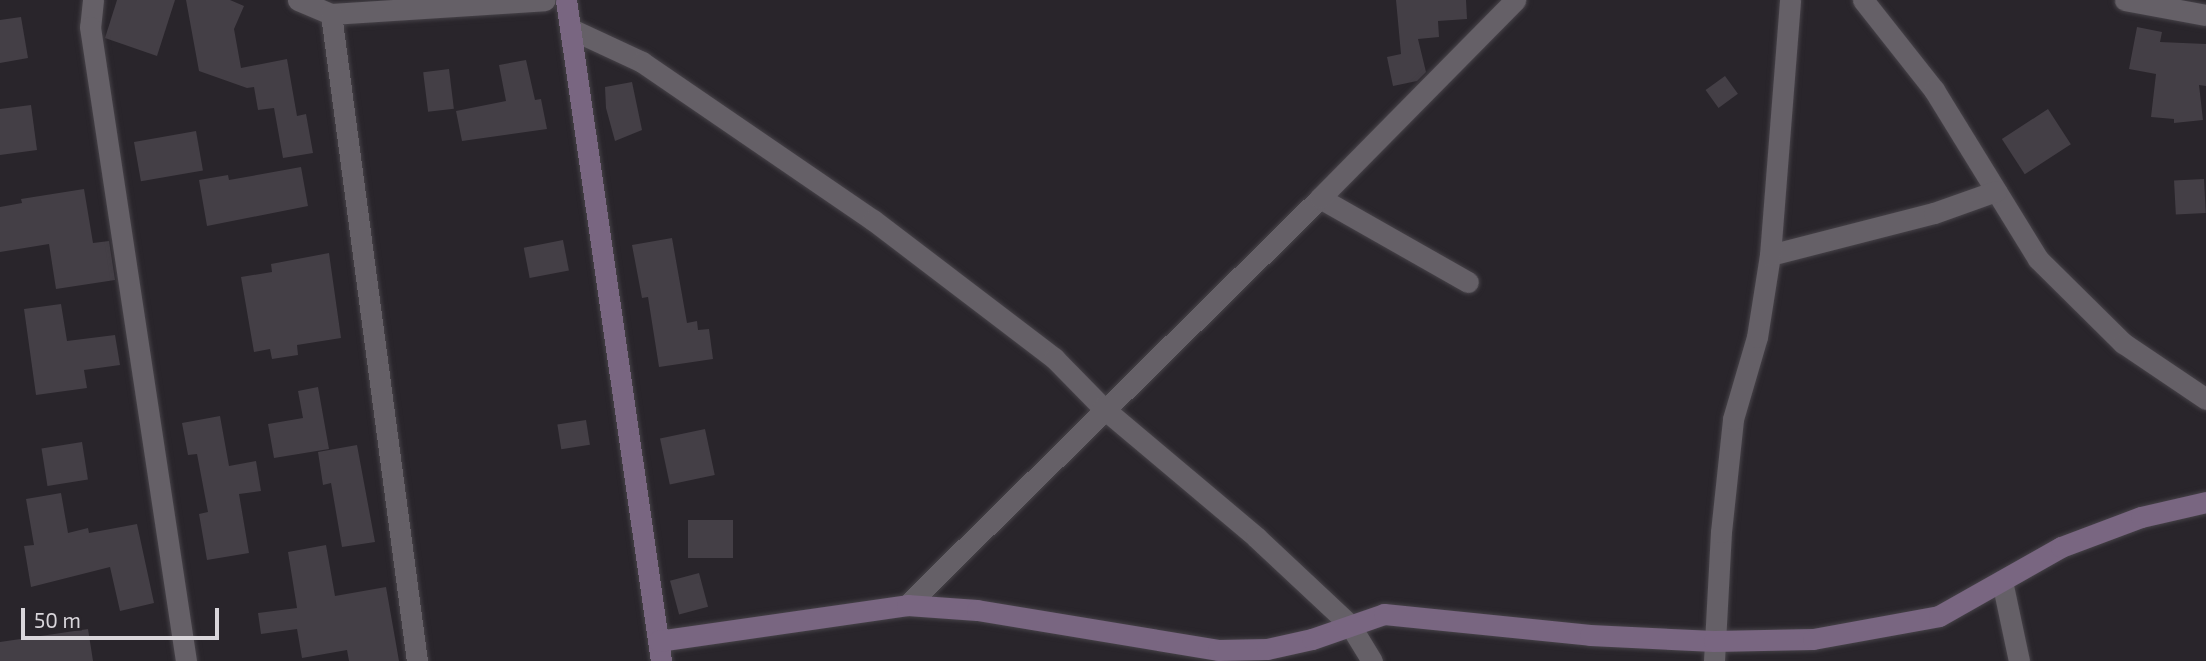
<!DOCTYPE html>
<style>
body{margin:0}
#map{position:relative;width:2206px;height:661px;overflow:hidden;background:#29252b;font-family:"Exo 2",sans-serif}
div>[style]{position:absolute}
.building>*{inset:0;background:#443f46;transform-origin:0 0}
.roads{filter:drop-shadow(0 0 2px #464248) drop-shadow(0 0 2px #464248)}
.street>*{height:21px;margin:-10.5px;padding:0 10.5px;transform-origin:10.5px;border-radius:10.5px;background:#656067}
.secondary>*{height:21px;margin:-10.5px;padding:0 10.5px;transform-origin:10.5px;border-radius:10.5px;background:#796681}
span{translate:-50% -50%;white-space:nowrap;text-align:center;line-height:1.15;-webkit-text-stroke:5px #29252b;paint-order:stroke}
.scale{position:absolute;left:21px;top:608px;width:198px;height:32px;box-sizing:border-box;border:4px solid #d9d6db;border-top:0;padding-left:9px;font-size:21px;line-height:24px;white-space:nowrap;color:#d9d6db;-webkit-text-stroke:5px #29252b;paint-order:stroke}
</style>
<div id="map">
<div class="building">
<i style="clip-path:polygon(117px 0,175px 0,157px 56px,105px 38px)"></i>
<i style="clip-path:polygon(186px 0,230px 0,244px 6px,234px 29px,241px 68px,287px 59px,297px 116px,306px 114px,313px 153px,283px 158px,274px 108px,258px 110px,254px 87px,247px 88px,199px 71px)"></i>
<i style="clip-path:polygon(1396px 0,1466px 0,1467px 19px,1438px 21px,1439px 37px,1418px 39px,1426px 72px,1417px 81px,1393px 86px,1387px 57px,1401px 54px)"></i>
<i style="clip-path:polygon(21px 17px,28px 58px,0 63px,0 20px)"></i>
<i style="clip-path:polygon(2137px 27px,2162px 32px,2160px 42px,2206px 44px,2206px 86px,2199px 85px,2203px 120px,2174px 123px,2174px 119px,2151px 117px,2156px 74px,2129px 69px)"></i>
<i style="clip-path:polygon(526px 60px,535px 100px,541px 99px,547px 129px,462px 141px,456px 111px,506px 101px,499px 65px)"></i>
<i style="left:449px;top:69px;width:40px;height:26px;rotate:83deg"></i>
<i style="left:1725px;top:76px;width:22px;height:24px;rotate:54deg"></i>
<i style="clip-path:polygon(632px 82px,642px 130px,615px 141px,606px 108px,605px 87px)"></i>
<i style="clip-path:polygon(31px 105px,37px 150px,0 155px,0 109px)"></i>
<i style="left:2048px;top:109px;width:42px;height:55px;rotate:57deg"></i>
<i style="left:196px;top:131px;width:40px;height:63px;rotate:80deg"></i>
<i style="clip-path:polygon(301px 167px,308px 206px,207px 226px,199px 180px,228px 175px,229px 180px)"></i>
<i style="left:2204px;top:179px;width:34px;height:30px;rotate:87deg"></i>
<i style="clip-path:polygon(84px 189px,93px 243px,109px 241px,115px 280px,56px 289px,49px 244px,0 252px,0 207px,22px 203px,21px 199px)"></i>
<i style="clip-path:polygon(672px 238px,687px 323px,697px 321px,698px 330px,709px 329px,713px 359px,659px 367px,648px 297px,642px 298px,632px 245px)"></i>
<i style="left:563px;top:240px;width:31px;height:40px;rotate:79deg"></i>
<i style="clip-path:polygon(329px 253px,341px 338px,297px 345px,298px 355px,272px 359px,270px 349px,254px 352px,241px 277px,272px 272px,271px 264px)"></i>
<i style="clip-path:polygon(61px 304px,67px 341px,115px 335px,120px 365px,84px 370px,87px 388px,36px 395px,24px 309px)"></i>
<i style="clip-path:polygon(318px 387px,329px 449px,274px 458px,268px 424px,303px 418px,298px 391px)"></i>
<i style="clip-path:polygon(220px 416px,229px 466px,256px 461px,261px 491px,239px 494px,249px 553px,207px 560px,199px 514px,208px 512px,197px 454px,188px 455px,182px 423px)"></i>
<i style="left:586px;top:420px;width:25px;height:29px;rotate:81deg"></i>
<i style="left:705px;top:429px;width:47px;height:46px;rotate:78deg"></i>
<i style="left:82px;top:442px;width:38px;height:41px;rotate:81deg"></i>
<i style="clip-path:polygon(357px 445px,375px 542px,342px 547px,331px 483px,323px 485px,318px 452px)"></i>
<i style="clip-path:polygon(61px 493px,68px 533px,88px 528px,89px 533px,137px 524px,154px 603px,120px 611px,110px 567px,31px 587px,24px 546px,34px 545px,26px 499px)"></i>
<i style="left:688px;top:520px;width:45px;height:38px"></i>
<i style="clip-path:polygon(326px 545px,335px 596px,386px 587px,399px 661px,349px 661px,347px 650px,302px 658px,297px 629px,261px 634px,258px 613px,297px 608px,288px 552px)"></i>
<i style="left:699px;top:573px;width:35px;height:30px;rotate:75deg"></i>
<i style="clip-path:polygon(88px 629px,93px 661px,0 661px,0 642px)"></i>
</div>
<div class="roads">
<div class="street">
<i style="left:93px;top:0;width:27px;rotate:96deg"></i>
<i style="left:90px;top:27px;width:641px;rotate:81.39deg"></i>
<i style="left:298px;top:0;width:36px;rotate:23deg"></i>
<i style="left:331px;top:14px;width:214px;rotate:-3.7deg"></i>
<i style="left:1863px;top:0;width:115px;rotate:51.7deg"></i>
<i style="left:1934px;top:90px;width:198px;rotate:58.4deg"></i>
<i style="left:2038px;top:259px;width:120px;rotate:44.7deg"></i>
<i style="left:2123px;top:343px;width:100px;rotate:34deg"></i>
<i style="left:2125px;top:0;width:82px;rotate:10.5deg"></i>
<i style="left:331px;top:14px;width:653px;rotate:82.43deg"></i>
<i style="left:571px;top:29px;width:78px;rotate:24.9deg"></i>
<i style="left:642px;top:62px;width:280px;rotate:34.4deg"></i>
<i style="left:873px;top:220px;width:228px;rotate:37.3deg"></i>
<i style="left:1054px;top:358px;width:70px;rotate:45.6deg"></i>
<i style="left:1103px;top:408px;width:200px;rotate:40.1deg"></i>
<i style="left:1256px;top:537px;width:129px;rotate:43.1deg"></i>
<i style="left:1350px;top:625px;width:42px;rotate:58.6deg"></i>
<i style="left:1320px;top:198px;width:170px;rotate:29.6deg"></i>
<i style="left:1770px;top:255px;width:169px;rotate:-14.4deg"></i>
<i style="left:1934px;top:213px;width:66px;rotate:-19.5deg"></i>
<i style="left:2002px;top:581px;width:82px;rotate:78deg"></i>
<i style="left:907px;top:605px;width:580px;rotate:-44.58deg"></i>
<i style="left:1320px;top:198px;width:278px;rotate:-45.4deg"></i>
<i style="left:1714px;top:661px;width:129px;rotate:-86.9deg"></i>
<i style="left:1721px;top:532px;width:114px;rotate:-83.9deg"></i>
<i style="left:1733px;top:419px;width:85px;rotate:-73.7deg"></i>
<i style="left:1757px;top:337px;width:83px;rotate:-81deg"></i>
<i style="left:1770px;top:255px;width:256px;rotate:-85.5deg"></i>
</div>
<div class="secondary">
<i style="left:566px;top:0;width:668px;rotate:81.82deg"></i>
<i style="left:658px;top:641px;width:252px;rotate:-8.2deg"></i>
<i style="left:907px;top:605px;width:70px;rotate:4.1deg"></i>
<i style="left:977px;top:610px;width:244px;rotate:9.4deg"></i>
<i style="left:1218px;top:650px;width:49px;rotate:-1.2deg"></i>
<i style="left:1267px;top:649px;width:46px;rotate:-12.5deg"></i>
<i style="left:1312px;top:639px;width:76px;rotate:-19.1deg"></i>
<i style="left:1384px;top:614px;width:207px;rotate:5.8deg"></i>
<i style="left:1590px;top:635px;width:124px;rotate:2.8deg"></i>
<i style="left:1714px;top:641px;width:99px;rotate:-1.2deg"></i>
<i style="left:1813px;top:639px;width:128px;rotate:-10.3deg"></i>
<i style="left:1939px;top:616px;width:140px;rotate:-29.5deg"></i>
<i style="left:2061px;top:547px;width:85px;rotate:-20.6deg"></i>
<i style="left:2141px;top:517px;width:67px;rotate:-13deg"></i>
</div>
</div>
<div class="scale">50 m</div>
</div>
